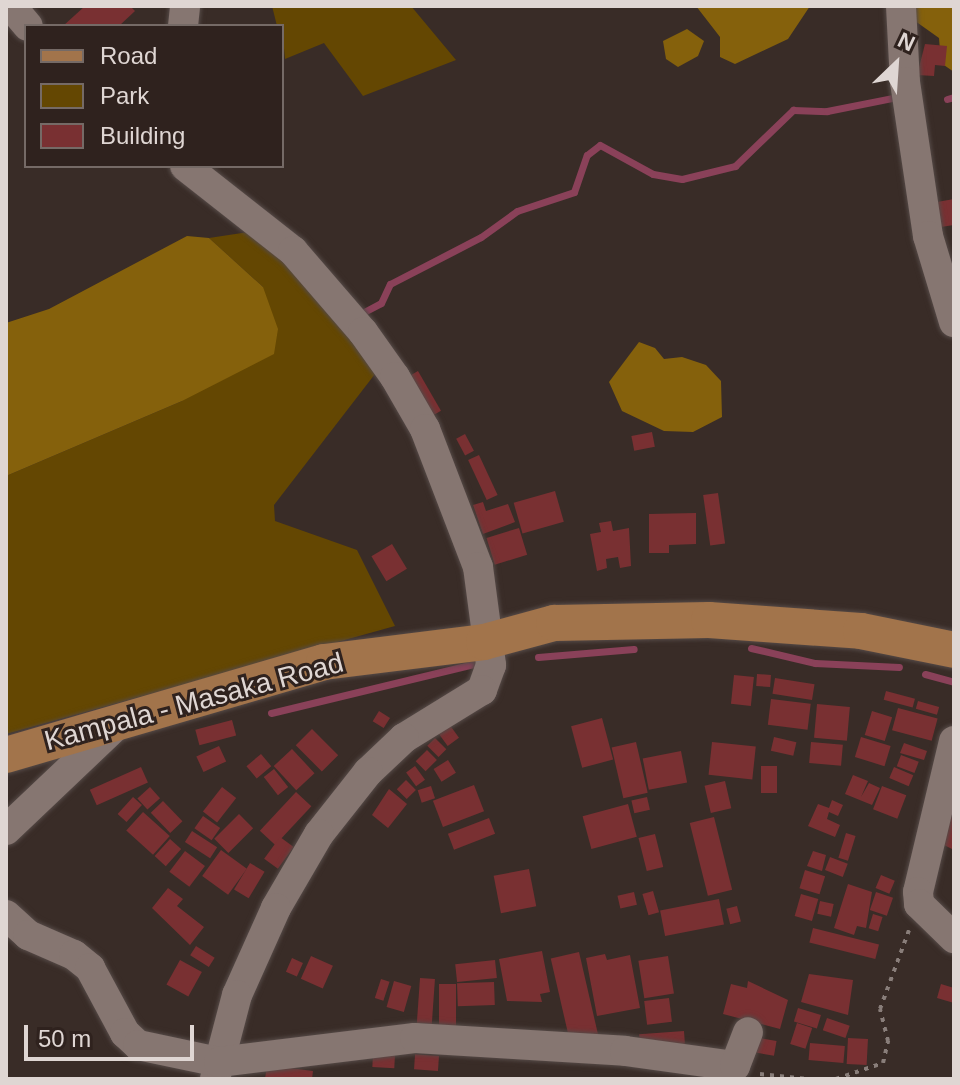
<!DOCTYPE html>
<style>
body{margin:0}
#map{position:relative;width:960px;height:1085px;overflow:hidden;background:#392c27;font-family:Helvetica,sans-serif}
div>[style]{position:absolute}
.green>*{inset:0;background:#644702}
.forest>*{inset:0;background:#85610c}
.stream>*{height:7px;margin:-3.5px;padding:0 3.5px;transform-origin:3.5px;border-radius:3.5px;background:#8a4159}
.building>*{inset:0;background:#793032;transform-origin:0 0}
.path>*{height:4px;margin-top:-2px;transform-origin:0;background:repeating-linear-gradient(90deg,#897e7a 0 4px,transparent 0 10px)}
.roads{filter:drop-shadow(0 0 2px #554a47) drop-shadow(0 0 2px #554a47)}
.minor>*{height:30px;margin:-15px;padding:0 15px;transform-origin:15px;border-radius:15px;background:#867671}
.major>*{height:36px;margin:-18px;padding:0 18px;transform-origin:18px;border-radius:18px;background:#a2744b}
span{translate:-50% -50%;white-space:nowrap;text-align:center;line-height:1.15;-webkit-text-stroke:6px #2f221e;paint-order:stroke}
.street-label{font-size:28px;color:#dfd6d3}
.frame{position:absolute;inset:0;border:8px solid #dfd6d3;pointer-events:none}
.legend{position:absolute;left:24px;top:24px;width:260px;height:144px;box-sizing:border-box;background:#2f221e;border:2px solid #756a66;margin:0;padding:10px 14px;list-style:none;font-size:24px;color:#dfd6d3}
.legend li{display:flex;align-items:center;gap:16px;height:40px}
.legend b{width:40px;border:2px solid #756a66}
.north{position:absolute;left:856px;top:24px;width:80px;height:80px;-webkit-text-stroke:6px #2f221e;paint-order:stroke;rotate:25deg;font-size:22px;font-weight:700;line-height:32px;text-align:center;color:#dfd6d3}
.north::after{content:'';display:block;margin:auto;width:28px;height:36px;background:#dfd6d3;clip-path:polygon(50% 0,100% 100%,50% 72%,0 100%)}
.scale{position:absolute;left:24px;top:1025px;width:170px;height:36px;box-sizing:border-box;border:4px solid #dfd6d3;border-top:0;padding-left:10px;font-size:24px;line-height:28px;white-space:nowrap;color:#dfd6d3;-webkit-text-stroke:6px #2f221e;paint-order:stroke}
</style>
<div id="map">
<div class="green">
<i style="clip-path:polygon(272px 6px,411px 6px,456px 60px,363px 96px,324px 43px,285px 59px,282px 26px,277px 26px)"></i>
<i style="clip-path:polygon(255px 231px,349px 330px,375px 374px,274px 505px,275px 521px,357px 550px,395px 626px,6px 734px,6px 476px,182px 401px,263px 287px,209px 238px)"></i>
</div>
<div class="forest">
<i style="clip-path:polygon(696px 6px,810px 6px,788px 39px,735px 64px,720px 57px,720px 37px)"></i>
<i style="clip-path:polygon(908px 6px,954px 6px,954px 72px,941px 63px,939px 38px,908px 16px)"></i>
<i style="clip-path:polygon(687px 29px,704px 41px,698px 56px,678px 67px,666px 59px,663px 41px)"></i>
<i style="clip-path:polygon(187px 236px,209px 238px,263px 287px,278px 329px,274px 354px,182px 401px,6px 476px,6px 323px,49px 309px)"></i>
<i style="clip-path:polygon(639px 342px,655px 348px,664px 359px,682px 357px,706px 365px,721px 381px,722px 417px,693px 432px,664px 431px,622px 411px,609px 382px)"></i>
</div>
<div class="stream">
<i style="left:947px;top:99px;width:7px;rotate:-16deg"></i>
<i style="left:364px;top:312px;width:19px;rotate:-28deg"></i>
<i style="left:381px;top:303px;width:21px;rotate:-65deg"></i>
<i style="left:390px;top:284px;width:102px;rotate:-27.3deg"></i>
<i style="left:481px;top:237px;width:44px;rotate:-35.8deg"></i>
<i style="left:517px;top:211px;width:60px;rotate:-18.4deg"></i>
<i style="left:574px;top:192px;width:39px;rotate:-71deg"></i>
<i style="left:587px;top:155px;width:16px;rotate:-38deg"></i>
<i style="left:600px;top:145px;width:60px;rotate:28.7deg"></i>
<i style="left:653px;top:174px;width:29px;rotate:10deg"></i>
<i style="left:682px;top:179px;width:55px;rotate:-13.8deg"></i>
<i style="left:735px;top:166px;width:81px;rotate:-44deg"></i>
<i style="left:793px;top:110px;width:34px;rotate:2deg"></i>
<i style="left:827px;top:111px;width:66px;rotate:-11.3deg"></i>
<i style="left:751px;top:648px;width:66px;rotate:13.2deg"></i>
<i style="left:815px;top:663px;width:84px;rotate:2.7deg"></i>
<i style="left:538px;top:657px;width:96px;rotate:-4.8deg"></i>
<i style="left:925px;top:674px;width:30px;rotate:15deg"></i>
<i style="left:271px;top:713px;width:217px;rotate:-13.6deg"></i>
</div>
<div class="building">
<i style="clip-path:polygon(85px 6px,130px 6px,135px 11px,119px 26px,63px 26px)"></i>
<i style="clip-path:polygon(925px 44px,947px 46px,945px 66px,935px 65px,934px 76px,917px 75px)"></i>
<i style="clip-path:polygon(954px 199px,954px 225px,941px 227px,937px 202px)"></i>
<i style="left:418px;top:371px;width:46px;height:12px;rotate:60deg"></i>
<i style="left:652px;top:432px;width:15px;height:21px;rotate:79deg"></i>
<i style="left:465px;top:434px;width:19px;height:10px;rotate:62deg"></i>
<i style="left:479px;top:455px;width:44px;height:12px;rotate:65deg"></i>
<i style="left:555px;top:491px;width:32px;height:43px;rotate:74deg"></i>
<i style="left:718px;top:493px;width:51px;height:15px;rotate:82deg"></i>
<i style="clip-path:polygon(483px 502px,486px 511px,508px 504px,515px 522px,483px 534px,473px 505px)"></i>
<i style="clip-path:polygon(696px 513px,696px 544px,669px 545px,669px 553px,649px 553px,649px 514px)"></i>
<i style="clip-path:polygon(611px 521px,613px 531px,629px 528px,631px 566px,620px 568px,618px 557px,606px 559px,607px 568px,597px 571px,590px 534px,601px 532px,599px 523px)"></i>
<i style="left:519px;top:528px;width:28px;height:34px;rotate:73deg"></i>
<i style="left:392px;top:544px;width:29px;height:24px;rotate:59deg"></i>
<i style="left:757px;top:674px;width:14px;height:12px;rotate:4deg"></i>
<i style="left:734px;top:675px;width:20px;height:29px;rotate:6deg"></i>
<i style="left:775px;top:678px;width:40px;height:16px;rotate:9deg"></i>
<i style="left:886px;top:691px;width:30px;height:9px;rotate:15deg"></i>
<i style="left:771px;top:699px;width:40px;height:26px;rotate:7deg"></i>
<i style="left:918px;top:701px;width:22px;height:8px;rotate:16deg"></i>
<i style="left:817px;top:704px;width:33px;height:34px;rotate:5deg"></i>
<i style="left:898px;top:708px;width:41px;height:23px;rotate:15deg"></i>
<i style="left:379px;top:711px;width:13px;height:12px;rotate:32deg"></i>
<i style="left:872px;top:711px;width:21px;height:25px;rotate:17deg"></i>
<i style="left:602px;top:718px;width:43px;height:32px;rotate:75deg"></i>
<i style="left:232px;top:720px;width:16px;height:38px;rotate:75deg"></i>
<i style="left:449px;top:724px;width:17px;height:14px;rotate:54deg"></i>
<i style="left:312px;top:729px;width:37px;height:23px;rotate:45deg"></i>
<i style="left:774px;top:737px;width:23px;height:14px;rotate:13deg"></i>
<i style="left:861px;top:737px;width:31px;height:21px;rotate:17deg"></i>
<i style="left:435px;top:738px;width:16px;height:11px;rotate:45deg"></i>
<i style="left:636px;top:742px;width:52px;height:25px;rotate:77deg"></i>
<i style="left:712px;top:742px;width:44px;height:33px;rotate:6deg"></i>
<i style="left:811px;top:742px;width:32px;height:21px;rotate:5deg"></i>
<i style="clip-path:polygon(904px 743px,927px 751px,924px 760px,900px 753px)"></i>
<i style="left:219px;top:746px;width:17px;height:25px;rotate:65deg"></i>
<i style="left:292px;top:749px;width:33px;height:25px;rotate:47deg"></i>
<i style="left:427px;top:750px;width:14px;height:16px;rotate:45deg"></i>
<i style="left:681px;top:751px;width:32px;height:39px;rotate:79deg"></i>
<i style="left:261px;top:754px;width:16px;height:19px;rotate:50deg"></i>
<i style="left:901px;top:755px;width:19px;height:12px;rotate:21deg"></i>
<i style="left:448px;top:760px;width:15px;height:17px;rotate:58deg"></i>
<i style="left:415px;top:766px;width:17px;height:11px;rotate:54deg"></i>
<i style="left:761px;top:766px;width:16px;height:27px"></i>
<i style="left:141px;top:767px;width:17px;height:56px;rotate:66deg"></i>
<i style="left:894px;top:767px;width:21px;height:12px;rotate:23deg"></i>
<i style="left:274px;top:769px;width:23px;height:13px;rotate:52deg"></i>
<i style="clip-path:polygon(853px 775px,868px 781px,861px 797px,869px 783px,880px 788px,872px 805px,845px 794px)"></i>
<i style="left:406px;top:780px;width:14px;height:13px;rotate:45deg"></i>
<i style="left:725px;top:781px;width:28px;height:21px;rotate:77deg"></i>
<i style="left:474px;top:785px;width:28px;height:44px;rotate:69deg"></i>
<i style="left:431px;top:786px;width:13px;height:14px;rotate:72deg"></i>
<i style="left:882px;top:786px;width:26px;height:25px;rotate:21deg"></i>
<i style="left:150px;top:787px;width:15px;height:17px;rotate:48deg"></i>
<i style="left:222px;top:787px;width:18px;height:31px;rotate:38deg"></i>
<i style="clip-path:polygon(389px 789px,407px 804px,388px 828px,372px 815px)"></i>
<i style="left:296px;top:792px;width:21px;height:53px;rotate:43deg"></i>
<i style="left:133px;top:797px;width:12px;height:23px;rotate:42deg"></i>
<i style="left:647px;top:797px;width:13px;height:16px;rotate:77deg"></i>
<i style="clip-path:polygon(832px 800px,843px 805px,838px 816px,829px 812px,827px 819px,840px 825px,835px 837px,808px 826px,818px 804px,829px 808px)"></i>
<i style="left:163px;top:801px;width:28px;height:17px;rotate:46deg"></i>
<i style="left:628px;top:804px;width:34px;height:47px;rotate:75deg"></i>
<i style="left:143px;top:812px;width:36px;height:25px;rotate:42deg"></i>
<i style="left:239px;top:814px;width:20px;height:35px;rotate:45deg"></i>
<i style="clip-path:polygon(947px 815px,954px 819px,954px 850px,934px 840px)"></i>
<i style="left:203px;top:816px;width:21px;height:15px;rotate:35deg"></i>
<i style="left:714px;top:817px;width:75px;height:25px;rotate:76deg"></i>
<i style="left:489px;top:818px;width:17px;height:44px;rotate:69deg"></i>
<i style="left:192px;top:831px;width:30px;height:13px;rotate:33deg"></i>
<i style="left:846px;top:833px;width:10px;height:26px;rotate:17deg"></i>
<i style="left:655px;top:834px;width:34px;height:17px;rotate:76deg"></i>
<i style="left:280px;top:837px;width:17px;height:27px;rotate:36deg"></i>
<i style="left:170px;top:839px;width:15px;height:23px;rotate:42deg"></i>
<i style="left:221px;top:850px;width:32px;height:32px;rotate:36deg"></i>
<i style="left:185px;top:851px;width:25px;height:26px;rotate:37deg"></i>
<i style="clip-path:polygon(813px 851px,826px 855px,822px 871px,807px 866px)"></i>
<i style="left:830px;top:857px;width:19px;height:14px;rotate:21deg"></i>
<i style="left:250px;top:863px;width:17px;height:31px;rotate:31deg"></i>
<i style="left:529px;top:869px;width:38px;height:36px;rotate:79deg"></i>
<i style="left:805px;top:870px;width:21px;height:19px;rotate:17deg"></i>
<i style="left:881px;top:875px;width:15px;height:14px;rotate:23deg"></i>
<i style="clip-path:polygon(848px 884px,872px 892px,866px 928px,857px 926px,854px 935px,834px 928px)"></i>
<i style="clip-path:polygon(168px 888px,183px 899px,177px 906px,204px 927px,190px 945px,152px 908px)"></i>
<i style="left:653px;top:891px;width:22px;height:11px;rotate:74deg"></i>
<i style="left:634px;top:892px;width:13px;height:17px;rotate:77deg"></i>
<i style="left:876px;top:892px;width:18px;height:19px;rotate:19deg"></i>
<i style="left:801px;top:894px;width:18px;height:23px;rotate:16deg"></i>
<i style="left:719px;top:899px;width:26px;height:60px;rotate:79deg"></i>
<i style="left:820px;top:901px;width:14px;height:13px;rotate:12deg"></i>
<i style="left:737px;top:906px;width:16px;height:11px;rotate:76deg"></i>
<i style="left:873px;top:914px;width:10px;height:15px;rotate:17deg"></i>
<i style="left:813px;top:928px;width:68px;height:15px;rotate:14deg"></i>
<i style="left:196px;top:946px;width:22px;height:11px;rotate:32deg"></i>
<i style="clip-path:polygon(542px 951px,550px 992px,540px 994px,542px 1002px,507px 1001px,499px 959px)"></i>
<i style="left:579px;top:952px;width:87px;height:29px;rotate:77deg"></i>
<i style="clip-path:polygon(605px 954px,607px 960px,630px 955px,640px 1008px,597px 1016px,586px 958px)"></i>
<i style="left:311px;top:956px;width:24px;height:25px;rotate:24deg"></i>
<i style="left:668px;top:956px;width:38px;height:30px;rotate:81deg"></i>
<i style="left:292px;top:958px;width:12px;height:15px;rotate:24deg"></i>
<i style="left:180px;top:960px;width:25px;height:28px;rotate:29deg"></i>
<i style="left:495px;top:960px;width:18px;height:40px;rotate:84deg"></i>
<i style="clip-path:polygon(809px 974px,853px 980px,848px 1015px,801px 1002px)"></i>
<i style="left:420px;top:978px;width:15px;height:45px;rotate:4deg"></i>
<i style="left:381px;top:979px;width:9px;height:20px;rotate:18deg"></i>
<i style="left:394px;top:981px;width:18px;height:27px;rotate:16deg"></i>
<i style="clip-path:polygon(748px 981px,788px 1000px,780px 1029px,723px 1014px,731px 984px,747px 988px)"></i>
<i style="left:494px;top:982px;width:23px;height:37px;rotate:88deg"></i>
<i style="left:439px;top:984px;width:17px;height:45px"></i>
<i style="clip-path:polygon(941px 984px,954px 988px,954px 1003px,937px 998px)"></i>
<i style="left:669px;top:998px;width:24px;height:25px;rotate:83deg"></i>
<i style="left:798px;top:1008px;width:24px;height:14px;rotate:17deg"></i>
<i style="left:827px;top:1018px;width:24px;height:13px;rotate:19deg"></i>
<i style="left:797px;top:1023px;width:16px;height:22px;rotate:18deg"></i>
<i style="left:684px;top:1031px;width:16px;height:45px;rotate:86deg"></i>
<i style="left:748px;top:1036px;width:29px;height:15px;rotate:10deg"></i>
<i style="left:848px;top:1038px;width:20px;height:26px;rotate:3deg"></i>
<i style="left:810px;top:1043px;width:35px;height:17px;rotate:5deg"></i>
<i style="left:373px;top:1054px;width:22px;height:13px;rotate:3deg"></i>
<i style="left:439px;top:1056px;width:15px;height:24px;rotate:94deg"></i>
<i style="clip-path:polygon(267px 1065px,313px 1071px,312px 1079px,265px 1079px)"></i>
</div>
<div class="path">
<i style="left:760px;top:1074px;width:48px;rotate:5.9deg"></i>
<i style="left:836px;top:1079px;width:50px;rotate:-18.8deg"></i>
<i style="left:883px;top:1063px;width:23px;rotate:-77deg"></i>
<i style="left:888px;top:1041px;width:33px;rotate:-104deg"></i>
<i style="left:880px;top:1009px;width:84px;rotate:-69.8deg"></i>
</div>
<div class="roads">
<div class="minor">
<i style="left:11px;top:6px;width:26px;rotate:50deg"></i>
<i style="left:901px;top:6px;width:76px;rotate:87deg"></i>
<i style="left:905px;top:82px;width:156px;rotate:81.5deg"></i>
<i style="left:928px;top:236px;width:90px;rotate:73.2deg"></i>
<i style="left:183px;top:26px;width:20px;rotate:-84deg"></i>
<i style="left:185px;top:166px;width:137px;rotate:38.2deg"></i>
<i style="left:293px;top:251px;width:107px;rotate:49.2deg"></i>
<i style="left:363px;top:332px;width:55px;rotate:54.6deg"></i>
<i style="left:395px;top:377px;width:60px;rotate:60deg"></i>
<i style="left:425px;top:429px;width:148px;rotate:69deg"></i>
<i style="left:478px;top:567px;width:99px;rotate:82.4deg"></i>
<i style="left:491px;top:665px;width:27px;rotate:110deg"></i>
<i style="left:482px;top:690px;width:92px;rotate:148.4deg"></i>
<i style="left:404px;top:738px;width:50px;rotate:136.6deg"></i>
<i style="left:368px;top:772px;width:79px;rotate:128.3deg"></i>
<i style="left:319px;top:834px;width:86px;rotate:120.2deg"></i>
<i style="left:276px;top:908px;width:95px;rotate:114.1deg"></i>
<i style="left:237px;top:995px;width:87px;rotate:104.7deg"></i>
<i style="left:954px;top:741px;width:155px;rotate:103.4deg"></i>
<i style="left:918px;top:892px;width:12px;rotate:85deg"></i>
<i style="left:919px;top:904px;width:49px;rotate:44.2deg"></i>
<i style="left:6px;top:830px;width:161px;rotate:-43.5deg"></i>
<i style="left:6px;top:915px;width:30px;rotate:42deg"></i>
<i style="left:28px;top:935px;width:50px;rotate:23.5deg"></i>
<i style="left:74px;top:955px;width:21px;rotate:39deg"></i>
<i style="left:90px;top:968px;width:74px;rotate:61.7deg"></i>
<i style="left:125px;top:1033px;width:18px;rotate:43deg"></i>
<i style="left:138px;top:1045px;width:83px;rotate:11.9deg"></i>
<i style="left:219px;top:1062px;width:197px;rotate:-7deg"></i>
<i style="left:415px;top:1038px;width:210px;rotate:3.5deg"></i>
<i style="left:625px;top:1051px;width:111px;rotate:7.8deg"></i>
<i style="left:735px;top:1066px;width:36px;rotate:-69deg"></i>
</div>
<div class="major">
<i style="left:6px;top:755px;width:331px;rotate:-16.3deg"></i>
<i style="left:324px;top:662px;width:161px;rotate:-7.1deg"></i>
<i style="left:484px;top:642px;width:73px;rotate:-15.2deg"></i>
<i style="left:554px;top:623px;width:155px;rotate:-1.1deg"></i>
<i style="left:709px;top:620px;width:152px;rotate:4.1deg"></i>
<i style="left:861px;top:631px;width:95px;rotate:11.5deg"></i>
</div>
</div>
<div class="street-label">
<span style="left:194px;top:702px;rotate:-15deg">Kampala - Masaka Road</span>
</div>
<div class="frame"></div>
<ul class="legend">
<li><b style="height:10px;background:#a2744b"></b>Road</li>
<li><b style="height:22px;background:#644702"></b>Park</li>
<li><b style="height:22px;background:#793032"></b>Building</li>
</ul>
<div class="north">N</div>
<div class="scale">50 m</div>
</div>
